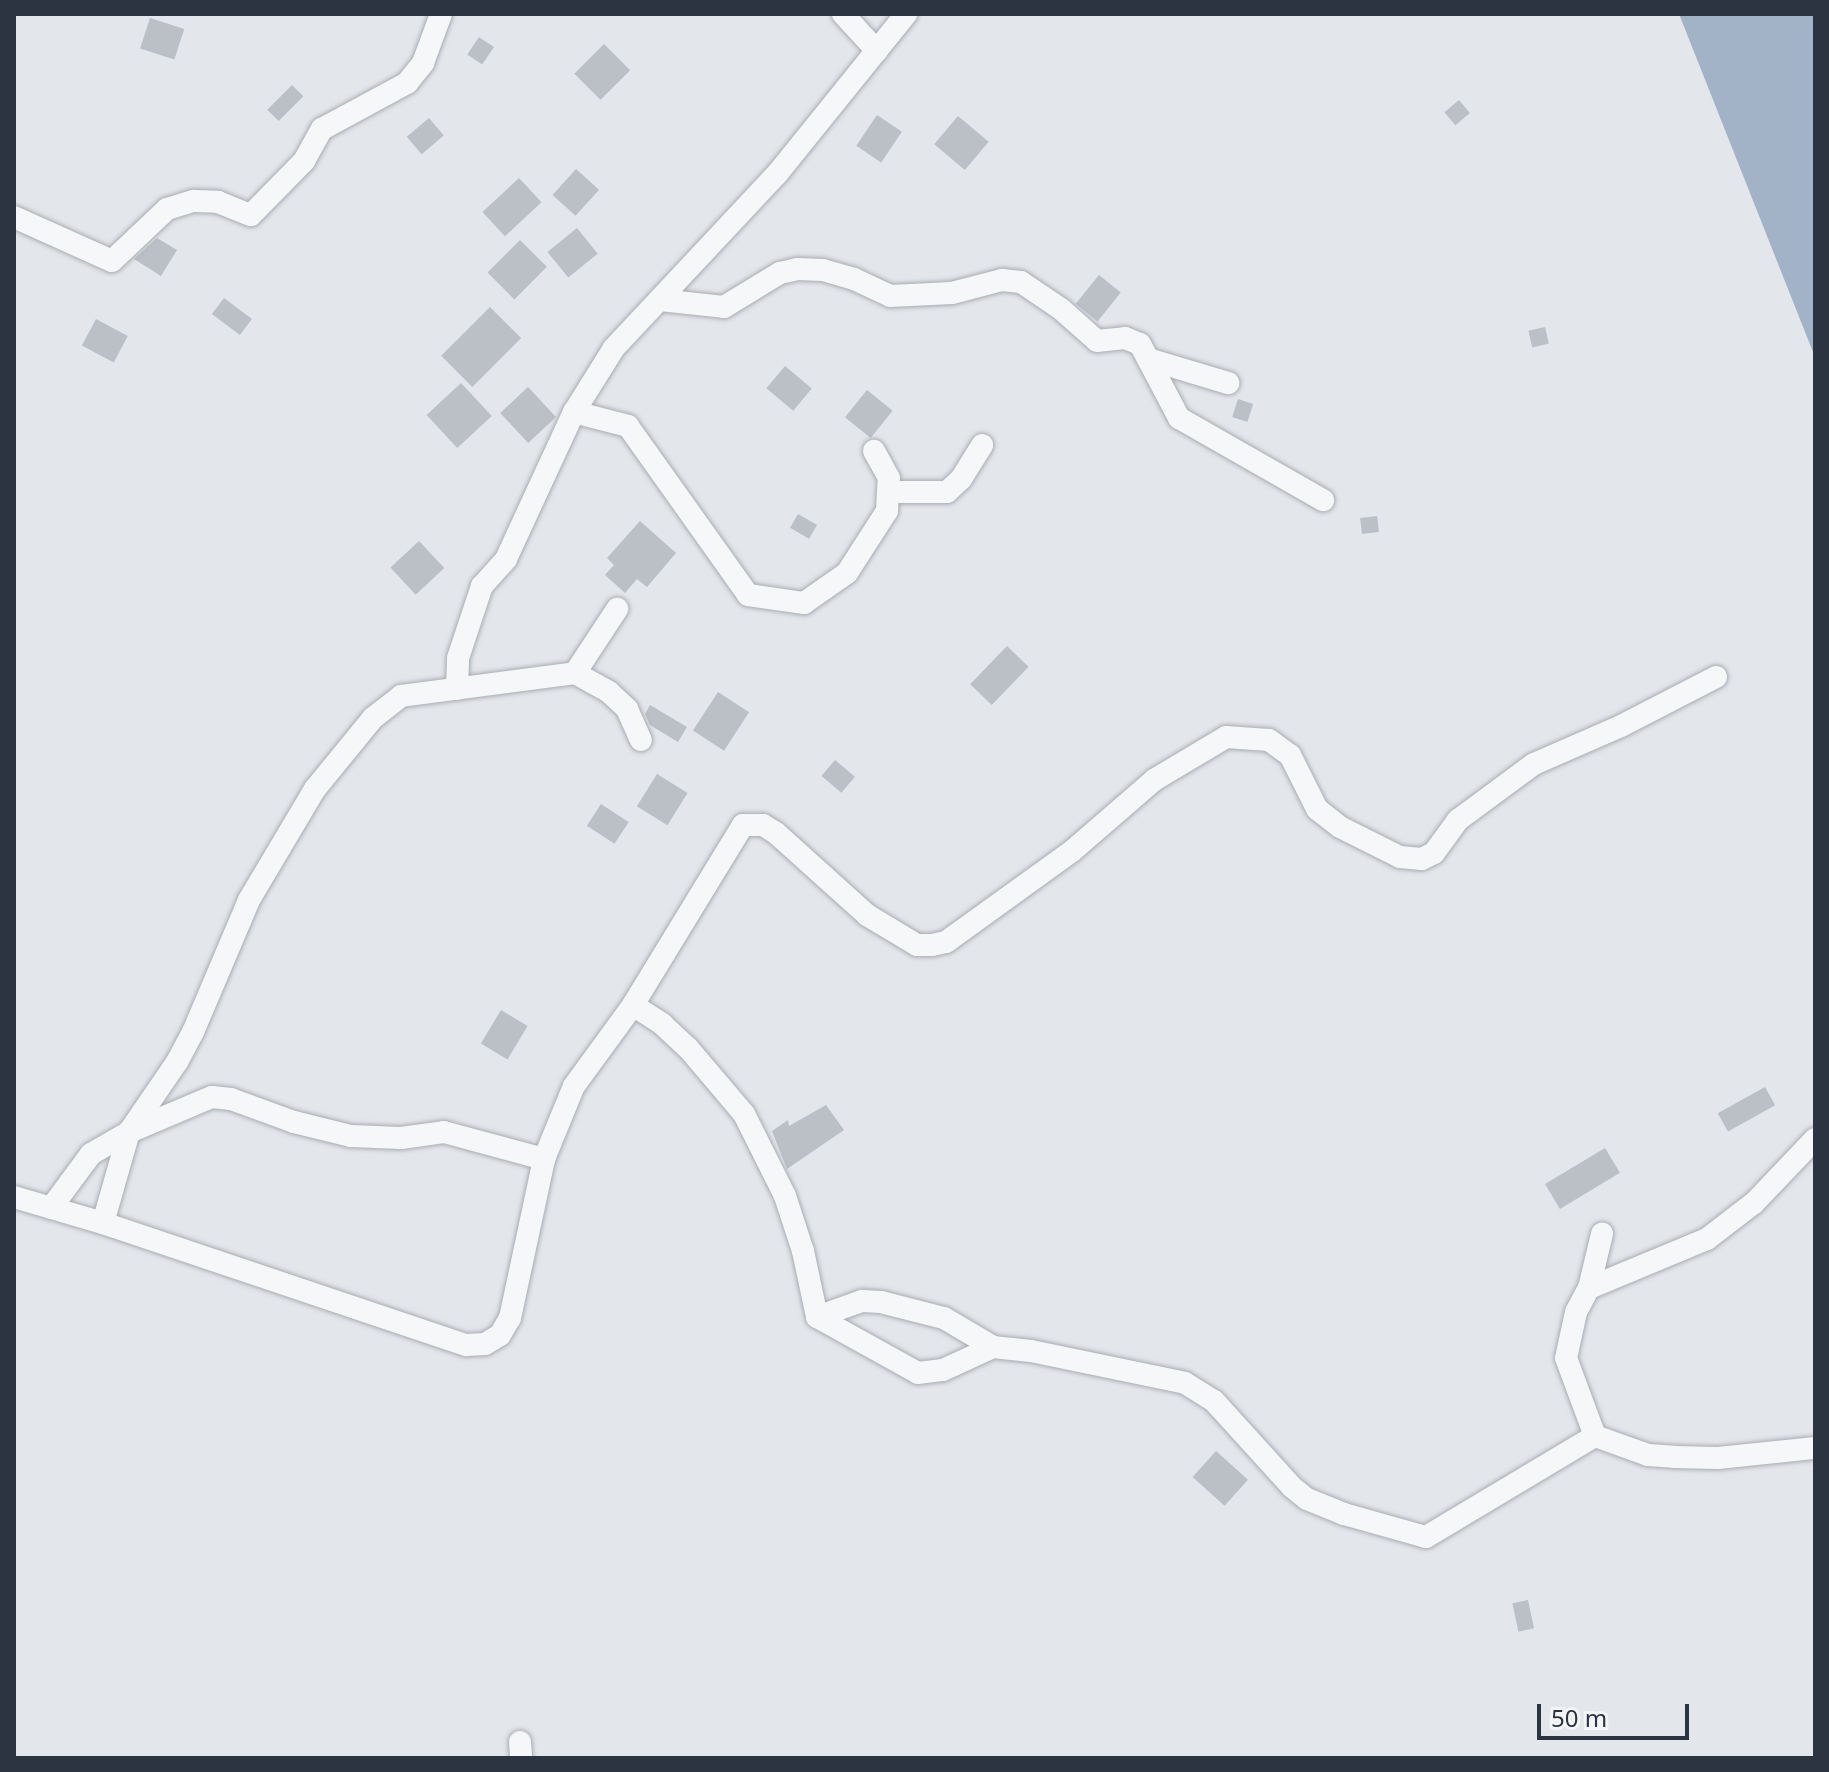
<!DOCTYPE html>
<style>
body{margin:0}
#map{position:relative;width:1829px;height:1772px;overflow:hidden;background:#e3e6ea;font-family:"Noto Sans",sans-serif}
div>[style]{position:absolute}
.water>*{inset:0;background:#a2b3c7}
.building>*{inset:0;background:#bbbfc6;transform-origin:0 0}
.roads{filter:drop-shadow(0 0 2px #a8adb4) drop-shadow(0 0 2px #a8adb4)}
.minor>*{height:22px;margin:-11px;padding:0 11px;transform-origin:11px;border-radius:11px;background:#f6f7f9}
span{translate:-50% -50%;white-space:nowrap;text-align:center;line-height:1.15;-webkit-text-stroke:8px #f3f5f7;paint-order:stroke}
.frame{position:absolute;inset:0;border:16px solid #2c3341;pointer-events:none}
.scale{position:absolute;left:1537px;top:1704px;width:152px;height:36px;box-sizing:border-box;border:4px solid #2c3341;border-top:0;padding-left:10px;font-size:24px;line-height:28px;white-space:nowrap;color:#2c3341;-webkit-text-stroke:6px #f3f5f7;paint-order:stroke}
</style>
<div id="map">
<div class="water">
<i style="clip-path:polygon(1679px 14px,1815px 14px,1815px 357px)"></i>
</div>
<div class="building">
<i style="left:150px;top:18px;width:36px;height:32px;rotate:18deg"></i>
<i style="left:479px;top:37px;width:18px;height:21px;rotate:34deg"></i>
<i style="left:604px;top:44px;width:37px;height:42px;rotate:45deg"></i>
<i style="left:292px;top:85px;width:16px;height:35px;rotate:45deg"></i>
<i style="left:1459px;top:100px;width:17px;height:19px;rotate:50deg"></i>
<i style="left:877px;top:115px;width:30px;height:37px;rotate:34deg"></i>
<i style="left:958px;top:116px;width:40px;height:37px;rotate:40deg"></i>
<i style="left:429px;top:118px;width:23px;height:29px;rotate:50deg"></i>
<i style="left:576px;top:169px;width:31px;height:35px;rotate:42deg"></i>
<i style="left:519px;top:178px;width:33px;height:50px;rotate:47deg"></i>
<i style="left:577px;top:228px;width:33px;height:38px;rotate:51deg"></i>
<i style="clip-path:polygon(157px 238px,177px 250px,161px 276px,134px 259px)"></i>
<i style="left:520px;top:240px;width:38px;height:46px;rotate:45deg"></i>
<i style="left:1099px;top:275px;width:28px;height:37px;rotate:39deg"></i>
<i style="left:224px;top:298px;width:35px;height:20px;rotate:37deg"></i>
<i style="left:490px;top:307px;width:44px;height:69px;rotate:45deg"></i>
<i style="left:96px;top:319px;width:36px;height:30px;rotate:28deg"></i>
<i style="left:1545px;top:327px;width:17px;height:17px;rotate:77deg"></i>
<i style="left:785px;top:366px;width:35px;height:29px;rotate:40deg"></i>
<i style="left:461px;top:383px;width:45px;height:47px;rotate:47deg"></i>
<i style="left:528px;top:387px;width:41px;height:38px;rotate:47deg"></i>
<i style="left:867px;top:390px;width:33px;height:35px;rotate:39deg"></i>
<i style="left:1238px;top:399px;width:16px;height:19px;rotate:18deg"></i>
<i style="left:798px;top:514px;width:22px;height:16px;rotate:30deg"></i>
<i style="left:1377px;top:516px;width:16px;height:17px;rotate:83deg"></i>
<i style="clip-path:polygon(640px 521px,676px 553px,647px 587px,637px 579px,625px 593px,605px 575px,614px 565px,607px 558px)"></i>
<i style="left:419px;top:541px;width:37px;height:39px;rotate:47deg"></i>
<i style="left:1007px;top:646px;width:30px;height:53px;rotate:44deg"></i>
<i style="left:718px;top:692px;width:37px;height:46px;rotate:33deg"></i>
<i style="clip-path:polygon(650px 705px,687px 727px,678px 742px,650px 725px,645px 714px)"></i>
<i style="left:835px;top:760px;width:26px;height:21px;rotate:40deg"></i>
<i style="left:657px;top:774px;width:36px;height:38px;rotate:32deg"></i>
<i style="left:601px;top:804px;width:33px;height:26px;rotate:33deg"></i>
<i style="left:501px;top:1010px;width:31px;height:39px;rotate:31deg"></i>
<i style="left:1765px;top:1087px;width:21px;height:54px;rotate:61deg"></i>
<i style="clip-path:polygon(826px 1105px,844px 1130px,787px 1169px,772px 1131px,788px 1120px,789px 1126px)"></i>
<i style="left:1605px;top:1148px;width:29px;height:70px;rotate:59deg"></i>
<i style="left:1216px;top:1451px;width:43px;height:35px;rotate:42deg"></i>
<i style="left:1528px;top:1600px;width:29px;height:16px;rotate:78deg"></i>
</div>
<div class="roads">
<div class="minor">
<i style="left:843px;top:14px;width:50px;rotate:47.4deg"></i>
<i style="left:14px;top:217px;width:107px;rotate:24.2deg"></i>
<i style="left:112px;top:261px;width:76px;rotate:-43.4deg"></i>
<i style="left:167px;top:209px;width:28px;rotate:-17deg"></i>
<i style="left:194px;top:201px;width:24px;rotate:2deg"></i>
<i style="left:218px;top:202px;width:35px;rotate:22deg"></i>
<i style="left:251px;top:215px;width:76px;rotate:-45.5deg"></i>
<i style="left:304px;top:161px;width:37px;rotate:-61deg"></i>
<i style="left:322px;top:129px;width:97px;rotate:-28.4deg"></i>
<i style="left:407px;top:83px;width:26px;rotate:-51deg"></i>
<i style="left:423px;top:63px;width:52px;rotate:-69.8deg"></i>
<i style="left:660px;top:300px;width:64px;rotate:6.2deg"></i>
<i style="left:724px;top:307px;width:66px;rotate:-31.3deg"></i>
<i style="left:780px;top:273px;width:17px;rotate:-13deg"></i>
<i style="left:797px;top:269px;width:26px;rotate:2deg"></i>
<i style="left:823px;top:270px;width:32px;rotate:16deg"></i>
<i style="left:854px;top:279px;width:40px;rotate:25deg"></i>
<i style="left:890px;top:296px;width:62px;rotate:-2.8deg"></i>
<i style="left:952px;top:293px;width:52px;rotate:-14.6deg"></i>
<i style="left:1002px;top:280px;width:19px;rotate:6deg"></i>
<i style="left:1021px;top:282px;width:48px;rotate:34deg"></i>
<i style="left:1061px;top:309px;width:48px;rotate:41.6deg"></i>
<i style="left:1097px;top:341px;width:28px;rotate:-6deg"></i>
<i style="left:1125px;top:338px;width:16px;rotate:22deg"></i>
<i style="left:1140px;top:344px;width:84px;rotate:62.2deg"></i>
<i style="left:1179px;top:418px;width:166px;rotate:29.7deg"></i>
<i style="left:1148px;top:359px;width:84px;rotate:16.7deg"></i>
<i style="left:574px;top:412px;width:56px;rotate:14.5deg"></i>
<i style="left:628px;top:426px;width:207px;rotate:54.6deg"></i>
<i style="left:748px;top:595px;width:57px;rotate:8.1deg"></i>
<i style="left:804px;top:603px;width:52px;rotate:-34.9deg"></i>
<i style="left:847px;top:573px;width:74px;rotate:-57.2deg"></i>
<i style="left:887px;top:511px;width:33px;rotate:-87deg"></i>
<i style="left:889px;top:478px;width:31px;rotate:-119deg"></i>
<i style="left:888px;top:492px;width:59px"></i>
<i style="left:947px;top:492px;width:19px;rotate:-43deg"></i>
<i style="left:961px;top:479px;width:40px;rotate:-58deg"></i>
<i style="left:575px;top:673px;width:39px;rotate:29deg"></i>
<i style="left:609px;top:692px;width:25px;rotate:43deg"></i>
<i style="left:627px;top:709px;width:34px;rotate:66deg"></i>
<i style="left:457px;top:689px;width:31px;rotate:-88deg"></i>
<i style="left:458px;top:658px;width:76px;rotate:-71.6deg"></i>
<i style="left:482px;top:586px;width:36px;rotate:-48deg"></i>
<i style="left:506px;top:559px;width:162px;rotate:-65.2deg"></i>
<i style="left:574px;top:412px;width:75px;rotate:-58deg"></i>
<i style="left:614px;top:348px;width:238px;rotate:-46.9deg"></i>
<i style="left:777px;top:174px;width:206px;rotate:-51.1deg"></i>
<i style="left:633px;top:1005px;width:211px;rotate:-58.6deg"></i>
<i style="left:743px;top:825px;width:20px"></i>
<i style="left:763px;top:825px;width:15px;rotate:32deg"></i>
<i style="left:776px;top:833px;width:122px;rotate:42deg"></i>
<i style="left:867px;top:915px;width:58px;rotate:31deg"></i>
<i style="left:917px;top:945px;width:15px"></i>
<i style="left:932px;top:945px;width:14px;rotate:-12deg"></i>
<i style="left:946px;top:942px;width:154px;rotate:-35.8deg"></i>
<i style="left:1071px;top:852px;width:110px;rotate:-40.9deg"></i>
<i style="left:1154px;top:780px;width:84px;rotate:-30.8deg"></i>
<i style="left:1226px;top:737px;width:43px;rotate:4deg"></i>
<i style="left:1269px;top:740px;width:26px;rotate:36deg"></i>
<i style="left:1290px;top:755px;width:60px;rotate:63.4deg"></i>
<i style="left:1317px;top:809px;width:29px;rotate:38deg"></i>
<i style="left:1340px;top:827px;width:67px;rotate:26.6deg"></i>
<i style="left:1400px;top:857px;width:22px;rotate:5deg"></i>
<i style="left:1422px;top:859px;width:13px;rotate:-27deg"></i>
<i style="left:1434px;top:853px;width:41px;rotate:-54deg"></i>
<i style="left:1458px;top:820px;width:94px;rotate:-36.4deg"></i>
<i style="left:1534px;top:764px;width:95px;rotate:-23.6deg"></i>
<i style="left:1621px;top:726px;width:107px;rotate:-27.3deg"></i>
<i style="left:14px;top:1197px;width:93px;rotate:16.3deg"></i>
<i style="left:103px;top:1223px;width:95px;rotate:-74.1deg"></i>
<i style="left:129px;top:1132px;width:90px;rotate:-22.9deg"></i>
<i style="left:212px;top:1097px;width:19px;rotate:6deg"></i>
<i style="left:231px;top:1099px;width:67px;rotate:20.1deg"></i>
<i style="left:294px;top:1122px;width:59px;rotate:13.8deg"></i>
<i style="left:351px;top:1136px;width:50px;rotate:2.3deg"></i>
<i style="left:401px;top:1138px;width:43px;rotate:-7.9deg"></i>
<i style="left:444px;top:1132px;width:104px;rotate:15.1deg"></i>
<i style="left:544px;top:1159px;width:79px;rotate:-67.7deg"></i>
<i style="left:574px;top:1086px;width:100px;rotate:-53.9deg"></i>
<i style="left:633px;top:1005px;width:35px;rotate:33deg"></i>
<i style="left:662px;top:1024px;width:35px;rotate:43deg"></i>
<i style="left:688px;top:1048px;width:87px;rotate:49.7deg"></i>
<i style="left:744px;top:1114px;width:92px;rotate:63.4deg"></i>
<i style="left:785px;top:1196px;width:58px;rotate:71.9deg"></i>
<i style="left:803px;top:1251px;width:67px;rotate:78deg"></i>
<i style="left:817px;top:1317px;width:115px;rotate:29deg"></i>
<i style="left:918px;top:1373px;width:25px;rotate:-7deg"></i>
<i style="left:943px;top:1370px;width:55px;rotate:-24.7deg"></i>
<i style="left:993px;top:1347px;width:38px;rotate:6deg"></i>
<i style="left:1031px;top:1351px;width:157px;rotate:11.7deg"></i>
<i style="left:1185px;top:1383px;width:34px;rotate:32deg"></i>
<i style="left:1214px;top:1401px;width:116px;rotate:47.8deg"></i>
<i style="left:1292px;top:1487px;width:19px;rotate:39deg"></i>
<i style="left:1307px;top:1499px;width:40px;rotate:22deg"></i>
<i style="left:1344px;top:1514px;width:85px;rotate:15.7deg"></i>
<i style="left:1426px;top:1537px;width:197px;rotate:-30.9deg"></i>
<i style="left:1595px;top:1436px;width:56px;rotate:19.7deg"></i>
<i style="left:1648px;top:1455px;width:26px;rotate:4deg"></i>
<i style="left:1674px;top:1457px;width:44px;rotate:1.3deg"></i>
<i style="left:1718px;top:1458px;width:98px;rotate:-5.9deg"></i>
<i style="left:51px;top:1208px;width:67px;rotate:-53.5deg"></i>
<i style="left:91px;top:1154px;width:44px;rotate:-30.1deg"></i>
<i style="left:129px;top:1132px;width:85px;rotate:-55.6deg"></i>
<i style="left:177px;top:1062px;width:34px;rotate:-62deg"></i>
<i style="left:193px;top:1032px;width:143px;rotate:-67deg"></i>
<i style="left:249px;top:900px;width:129px;rotate:-59.3deg"></i>
<i style="left:315px;top:789px;width:92px;rotate:-50.8deg"></i>
<i style="left:373px;top:718px;width:36px;rotate:-38deg"></i>
<i style="left:401px;top:696px;width:176px;rotate:-7.5deg"></i>
<i style="left:575px;top:673px;width:77px;rotate:-56.7deg"></i>
<i style="left:103px;top:1223px;width:383px;rotate:18.6deg"></i>
<i style="left:466px;top:1345px;width:19px;rotate:-3deg"></i>
<i style="left:485px;top:1344px;width:17px;rotate:-31deg"></i>
<i style="left:500px;top:1335px;width:20px;rotate:-60deg"></i>
<i style="left:510px;top:1318px;width:163px;rotate:-77.9deg"></i>
<i style="left:1589px;top:1288px;width:128px;rotate:-22.6deg"></i>
<i style="left:1707px;top:1239px;width:59px;rotate:-37.5deg"></i>
<i style="left:1754px;top:1203px;width:88px;rotate:-46.4deg"></i>
<i style="left:817px;top:1317px;width:48px;rotate:-19.6deg"></i>
<i style="left:862px;top:1301px;width:19px;rotate:3deg"></i>
<i style="left:881px;top:1302px;width:65px;rotate:14.3deg"></i>
<i style="left:944px;top:1318px;width:57px;rotate:30.6deg"></i>
<i style="left:1595px;top:1436px;width:83px;rotate:-110.4deg"></i>
<i style="left:1566px;top:1358px;width:47px;rotate:-77.7deg"></i>
<i style="left:1576px;top:1312px;width:27px;rotate:-62deg"></i>
<i style="left:1589px;top:1288px;width:56px;rotate:-76.5deg"></i>
<i style="left:520px;top:1742px;width:16px;rotate:86deg"></i>
</div>
</div>
<div class="frame"></div>
<div class="scale">50 m</div>
</div>
